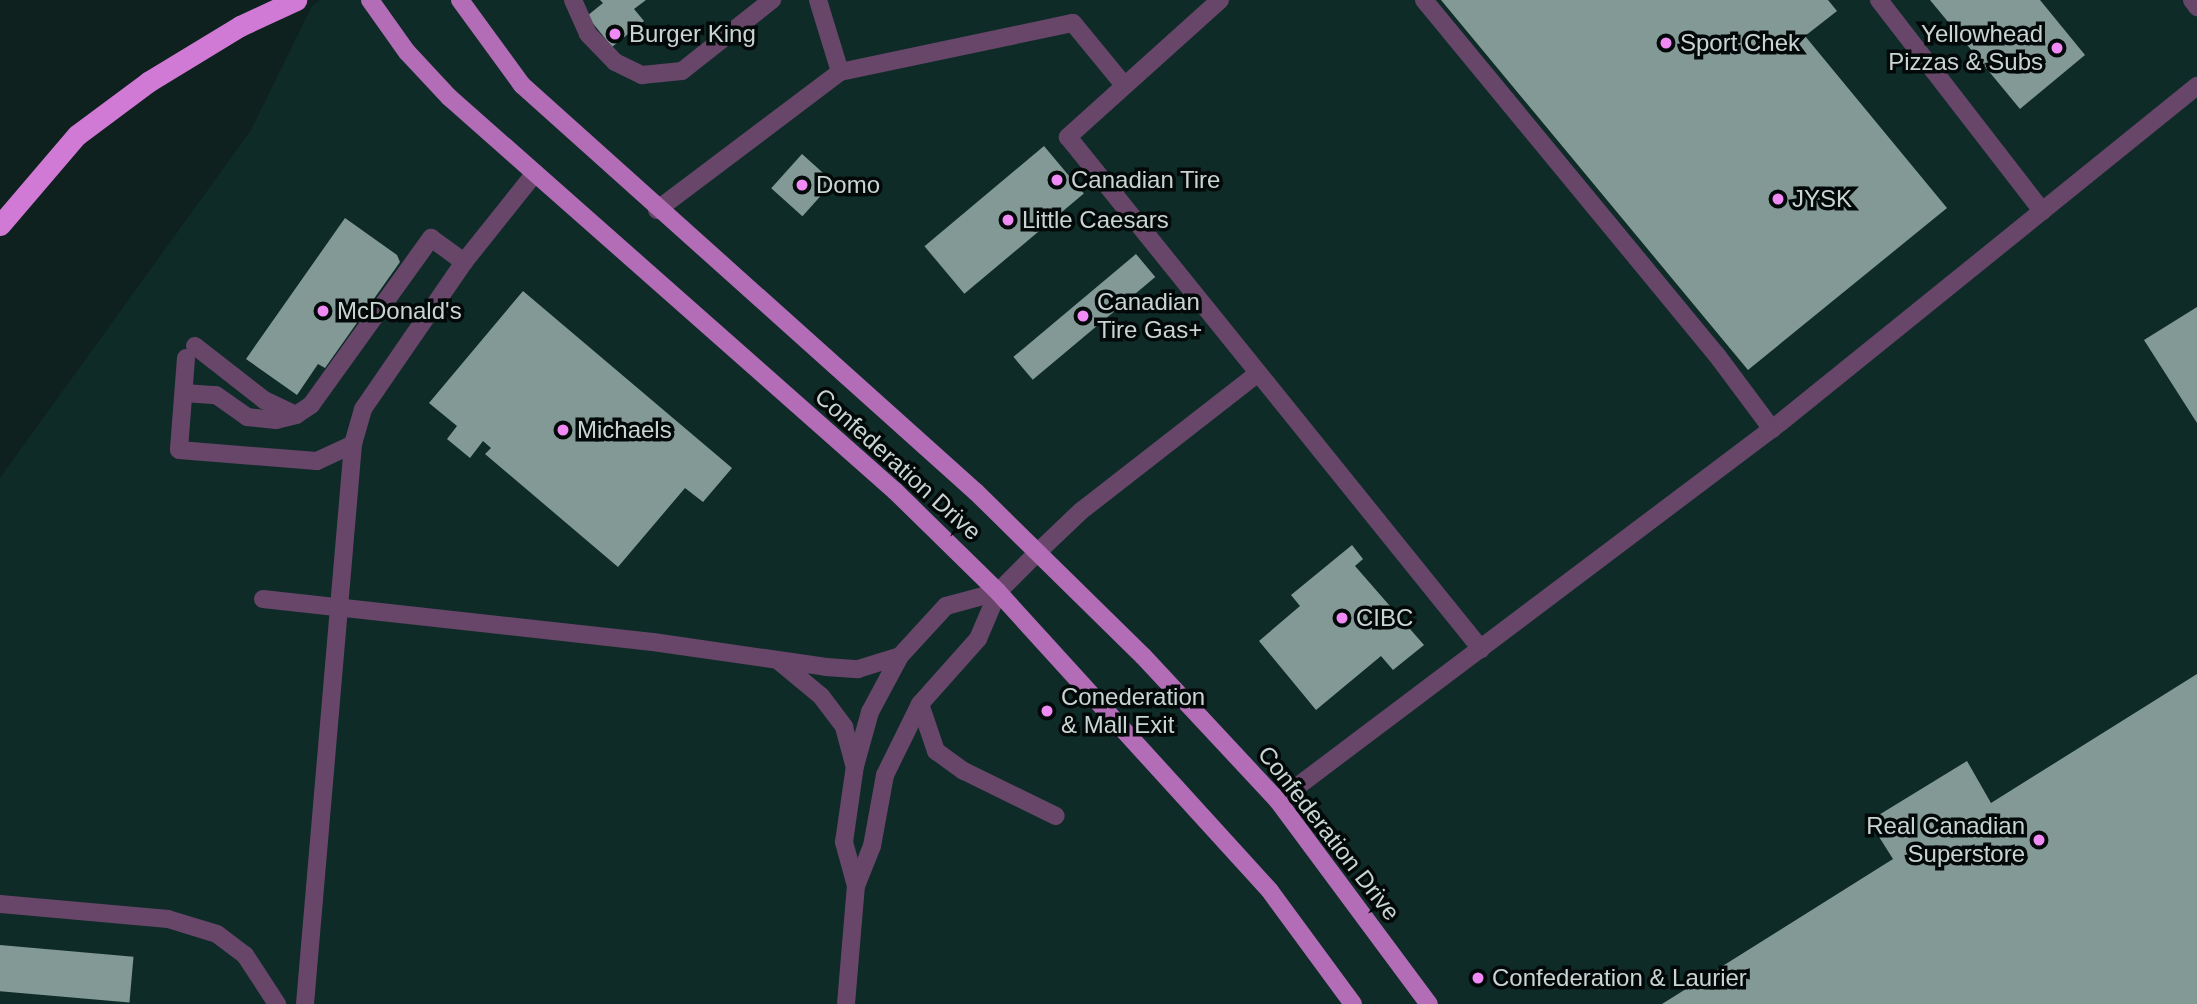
<!DOCTYPE html>
<style>
body{margin:0}
#map{position:relative;width:2197px;height:1004px;overflow:hidden;background:#0e211f;font-family:Arial,sans-serif}
div>[style]{position:absolute}
.built>*{inset:0;background:#0e2b28}
.building>*{inset:0;background:#839996;transform-origin:0 0}
.minor>*{height:18px;margin:-9px;padding:0 9px;transform-origin:9px;border-radius:9px;background:#684669}
.major>*{height:18px;margin:-9px;padding:0 9px;transform-origin:9px;border-radius:9px;background:#b36cb6}
.highway>*{height:21px;margin:-10.5px;padding:0 10.5px;transform-origin:10.5px;border-radius:10.5px;background:#d17ad5}
.dots>*{width:19px;height:19px;translate:-50% -50%;box-sizing:border-box;border:4px solid #030908;border-radius:50%}
span{translate:-50% -50%;white-space:nowrap;text-align:center;line-height:1.15;-webkit-text-stroke:7px #030908;paint-order:stroke}
.poi-label{font-size:24px;color:#c9d5d3}
.left{translate:0 -50%;text-align:left}
.right{translate:-100% -50%;text-align:right}
.street-label{font-size:24px;color:#c9d5d3}
</style>
<div id="map">
<div class="built">
<i style="clip-path:polygon(320px 0,2197px 0,2197px 1004px,0 1004px,0 478px,251px 130px,312px 6px)"></i>
</div>
<div class="building">
<i style="clip-path:polygon(600px 0,646px 0,634px 9px,644px 21px,612px 47px,587px 16px,603px 3px)"></i>
<i style="clip-path:polygon(1441px 0,1828px 0,1837px 11px,1805px 36px,1947px 208px,1748px 370px)"></i>
<i style="clip-path:polygon(1930px 0,2040px 0,2085px 55px,2020px 109px)"></i>
<i style="left:1044px;top:146px;width:62px;height:156px;rotate:50deg"></i>
<i style="left:802px;top:154px;width:42px;height:46px;rotate:42deg"></i>
<i style="clip-path:polygon(345px 218px,397px 255px,400px 262px,325px 368px,318px 364px,297px 395px,246px 359px)"></i>
<i style="left:1136px;top:254px;width:30px;height:160px;rotate:50deg"></i>
<i style="clip-path:polygon(523px 291px,732px 468px,703px 502px,685px 488px,618px 567px,485px 454px,491px 448px,483px 441px,470px 458px,447px 439px,457px 426px,429px 403px)"></i>
<i style="clip-path:polygon(2197px 307px,2197px 423px,2144px 340px)"></i>
<i style="clip-path:polygon(1352px 545px,1363px 559px,1355px 566px,1424px 645px,1393px 670px,1381px 656px,1316px 710px,1259px 641px,1300px 606px,1291px 595px)"></i>
<i style="clip-path:polygon(2197px 674px,2197px 1004px,1662px 1004px,1893px 859px,1869px 821px,1967px 761px,1991px 803px)"></i>
<i style="left:0;top:945px;width:134px;height:46px;rotate:5deg"></i>
</div>
<div class="minor">
<i style="left:573px;top:0;width:37px;rotate:66deg"></i>
<i style="left:588px;top:34px;width:39px;rotate:46deg"></i>
<i style="left:615px;top:62px;width:30px;rotate:26deg"></i>
<i style="left:642px;top:75px;width:40px;rotate:-5.7deg"></i>
<i style="left:682px;top:71px;width:115px;rotate:-38.3deg"></i>
<i style="left:818px;top:0;width:75px;rotate:73deg"></i>
<i style="left:1220px;top:0;width:205px;rotate:138deg"></i>
<i style="left:1068px;top:137px;width:658px;rotate:51.11deg"></i>
<i style="left:1424px;top:0;width:459px;rotate:50.5deg"></i>
<i style="left:1716px;top:354px;width:94px;rotate:53.3deg"></i>
<i style="left:1879px;top:0;width:267px;rotate:52.3deg"></i>
<i style="left:2192px;top:0;width:9px;rotate:54deg"></i>
<i style="left:657px;top:210px;width:229px;rotate:-37deg"></i>
<i style="left:840px;top:72px;width:238px;rotate:-11.9deg"></i>
<i style="left:1073px;top:23px;width:80px;rotate:50.6deg"></i>
<i style="left:195px;top:346px;width:88px;rotate:38deg"></i>
<i style="left:264px;top:400px;width:35px;rotate:25deg"></i>
<i style="left:186px;top:358px;width:92px;rotate:94.4deg"></i>
<i style="left:179px;top:450px;width:138px;rotate:4.6deg"></i>
<i style="left:317px;top:461px;width:40px;rotate:-25deg"></i>
<i style="left:184px;top:393px;width:32px;rotate:4deg"></i>
<i style="left:216px;top:395px;width:38px;rotate:35deg"></i>
<i style="left:247px;top:417px;width:29px;rotate:6deg"></i>
<i style="left:276px;top:420px;width:21px;rotate:-14deg"></i>
<i style="left:296px;top:415px;width:18px;rotate:-34deg"></i>
<i style="left:311px;top:405px;width:206px;rotate:-54.3deg"></i>
<i style="left:431px;top:238px;width:41px;rotate:36deg"></i>
<i style="left:263px;top:599px;width:392px;rotate:6.3deg"></i>
<i style="left:653px;top:642px;width:175px;rotate:8.2deg"></i>
<i style="left:826px;top:667px;width:32px;rotate:4deg"></i>
<i style="left:858px;top:669px;width:44px;rotate:-17.2deg"></i>
<i style="left:780px;top:662px;width:53px;rotate:39.7deg"></i>
<i style="left:821px;top:696px;width:39px;rotate:53deg"></i>
<i style="left:844px;top:727px;width:38px;rotate:75deg"></i>
<i style="left:920px;top:704px;width:50px;rotate:71.2deg"></i>
<i style="left:936px;top:751px;width:34px;rotate:36deg"></i>
<i style="left:964px;top:771px;width:102px;rotate:26.1deg"></i>
<i style="left:1278px;top:801px;width:630px;rotate:-37deg"></i>
<i style="left:1781px;top:422px;width:535px;rotate:-38.93deg"></i>
<i style="left:856px;top:886px;width:46px;rotate:-105.3deg"></i>
<i style="left:844px;top:842px;width:77px;rotate:-81.8deg"></i>
<i style="left:855px;top:766px;width:56px;rotate:-74.5deg"></i>
<i style="left:870px;top:712px;width:64px;rotate:-61.8deg"></i>
<i style="left:900px;top:656px;width:68px;rotate:-47.4deg"></i>
<i style="left:946px;top:606px;width:54px;rotate:-15.1deg"></i>
<i style="left:0;top:904px;width:169px;rotate:5.1deg"></i>
<i style="left:168px;top:919px;width:51px;rotate:17deg"></i>
<i style="left:217px;top:934px;width:35px;rotate:37deg"></i>
<i style="left:245px;top:955px;width:59px;rotate:56.9deg"></i>
<i style="left:305px;top:1004px;width:562px;rotate:-85.1deg"></i>
<i style="left:353px;top:444px;width:36px;rotate:-74deg"></i>
<i style="left:363px;top:409px;width:178px;rotate:-55.5deg"></i>
<i style="left:464px;top:262px;width:114px;rotate:-51.4deg"></i>
<i style="left:846px;top:1004px;width:118px;rotate:-85.2deg"></i>
<i style="left:856px;top:886px;width:43px;rotate:-68.2deg"></i>
<i style="left:872px;top:846px;width:72px;rotate:-79.6deg"></i>
<i style="left:885px;top:775px;width:79px;rotate:-63.8deg"></i>
<i style="left:920px;top:704px;width:87px;rotate:-48.3deg"></i>
<i style="left:978px;top:639px;width:51px;rotate:-66.9deg"></i>
<i style="left:998px;top:592px;width:58px;rotate:-45deg"></i>
<i style="left:1039px;top:551px;width:58px;rotate:-43.6deg"></i>
<i style="left:1081px;top:511px;width:223px;rotate:-37.9deg"></i>
</div>
<div class="major">
<i style="left:370px;top:0;width:64px;rotate:54.6deg"></i>
<i style="left:407px;top:52px;width:62px;rotate:47deg"></i>
<i style="left:449px;top:97px;width:595px;rotate:41.46deg"></i>
<i style="left:895px;top:491px;width:144px;rotate:44.4deg"></i>
<i style="left:998px;top:592px;width:404px;rotate:47.7deg"></i>
<i style="left:1270px;top:891px;width:140px;rotate:53.7deg"></i>
<i style="left:460px;top:0;width:105px;rotate:53.9deg"></i>
<i style="left:522px;top:85px;width:610px;rotate:41.88deg"></i>
<i style="left:976px;top:492px;width:234px;rotate:44.5deg"></i>
<i style="left:1143px;top:656px;width:198px;rotate:47deg"></i>
<i style="left:1278px;top:801px;width:253px;rotate:53.4deg"></i>
</div>
<div class="highway">
<i style="left:0;top:225px;width:118px;rotate:-49.5deg"></i>
<i style="left:77px;top:135px;width:89px;rotate:-36.7deg"></i>
<i style="left:148px;top:82px;width:108px;rotate:-31.3deg"></i>
<i style="left:240px;top:26px;width:62px;rotate:-24.9deg"></i>
</div>
<div class="dots">
<i style="left:615px;top:34px;background:#f08bf5"></i>
<i style="left:1666px;top:43px;background:#f08bf5"></i>
<i style="left:2057px;top:48px;background:#f08bf5"></i>
<i style="left:1057px;top:180px;background:#f08bf5"></i>
<i style="left:802px;top:185px;background:#f08bf5"></i>
<i style="left:1778px;top:199px;background:#f08bf5"></i>
<i style="left:1008px;top:220px;background:#f08bf5"></i>
<i style="left:323px;top:311px;background:#f08bf5"></i>
<i style="left:1083px;top:316px;background:#f08bf5"></i>
<i style="left:563px;top:430px;background:#f08bf5"></i>
<i style="left:1342px;top:618px;background:#f08bf5"></i>
<i style="left:1047px;top:711px;background:#f08bf5"></i>
<i style="left:2039px;top:840px;background:#f08bf5"></i>
<i style="left:1478px;top:978px;background:#f08bf5"></i>
</div>
<div class="poi-label">
<span class="left" style="left:629px;top:34px">Burger King</span>
<span class="right" style="left:2043px;top:48px">Yellowhead<br>Pizzas &amp; Subs</span>
<span class="left" style="left:1680px;top:43px">Sport Chek</span>
<span class="left" style="left:1071px;top:180px">Canadian Tire</span>
<span class="left" style="left:816px;top:185px">Domo</span>
<span class="left" style="left:1792px;top:199px">JYSK</span>
<span class="left" style="left:1022px;top:220px">Little Caesars</span>
<span class="left" style="left:1097px;top:316px">Canadian<br>Tire Gas+</span>
<span class="left" style="left:337px;top:311px">McDonald's</span>
<span class="left" style="left:577px;top:430px">Michaels</span>
<span class="left" style="left:1356px;top:618px">CIBC</span>
<span class="left" style="left:1061px;top:711px">Conederation<br>&amp; Mall Exit</span>
<span class="right" style="left:2025px;top:840px">Real Canadian<br>Superstore</span>
<span class="left" style="left:1492px;top:978px">Confederation &amp; Laurier</span>
</div>
<div class="street-label">
<span style="left:898px;top:464px;rotate:42deg">Confederation Drive</span>
<span style="left:1329px;top:833px;rotate:52deg">Confederation Drive</span>
</div>
</div>
